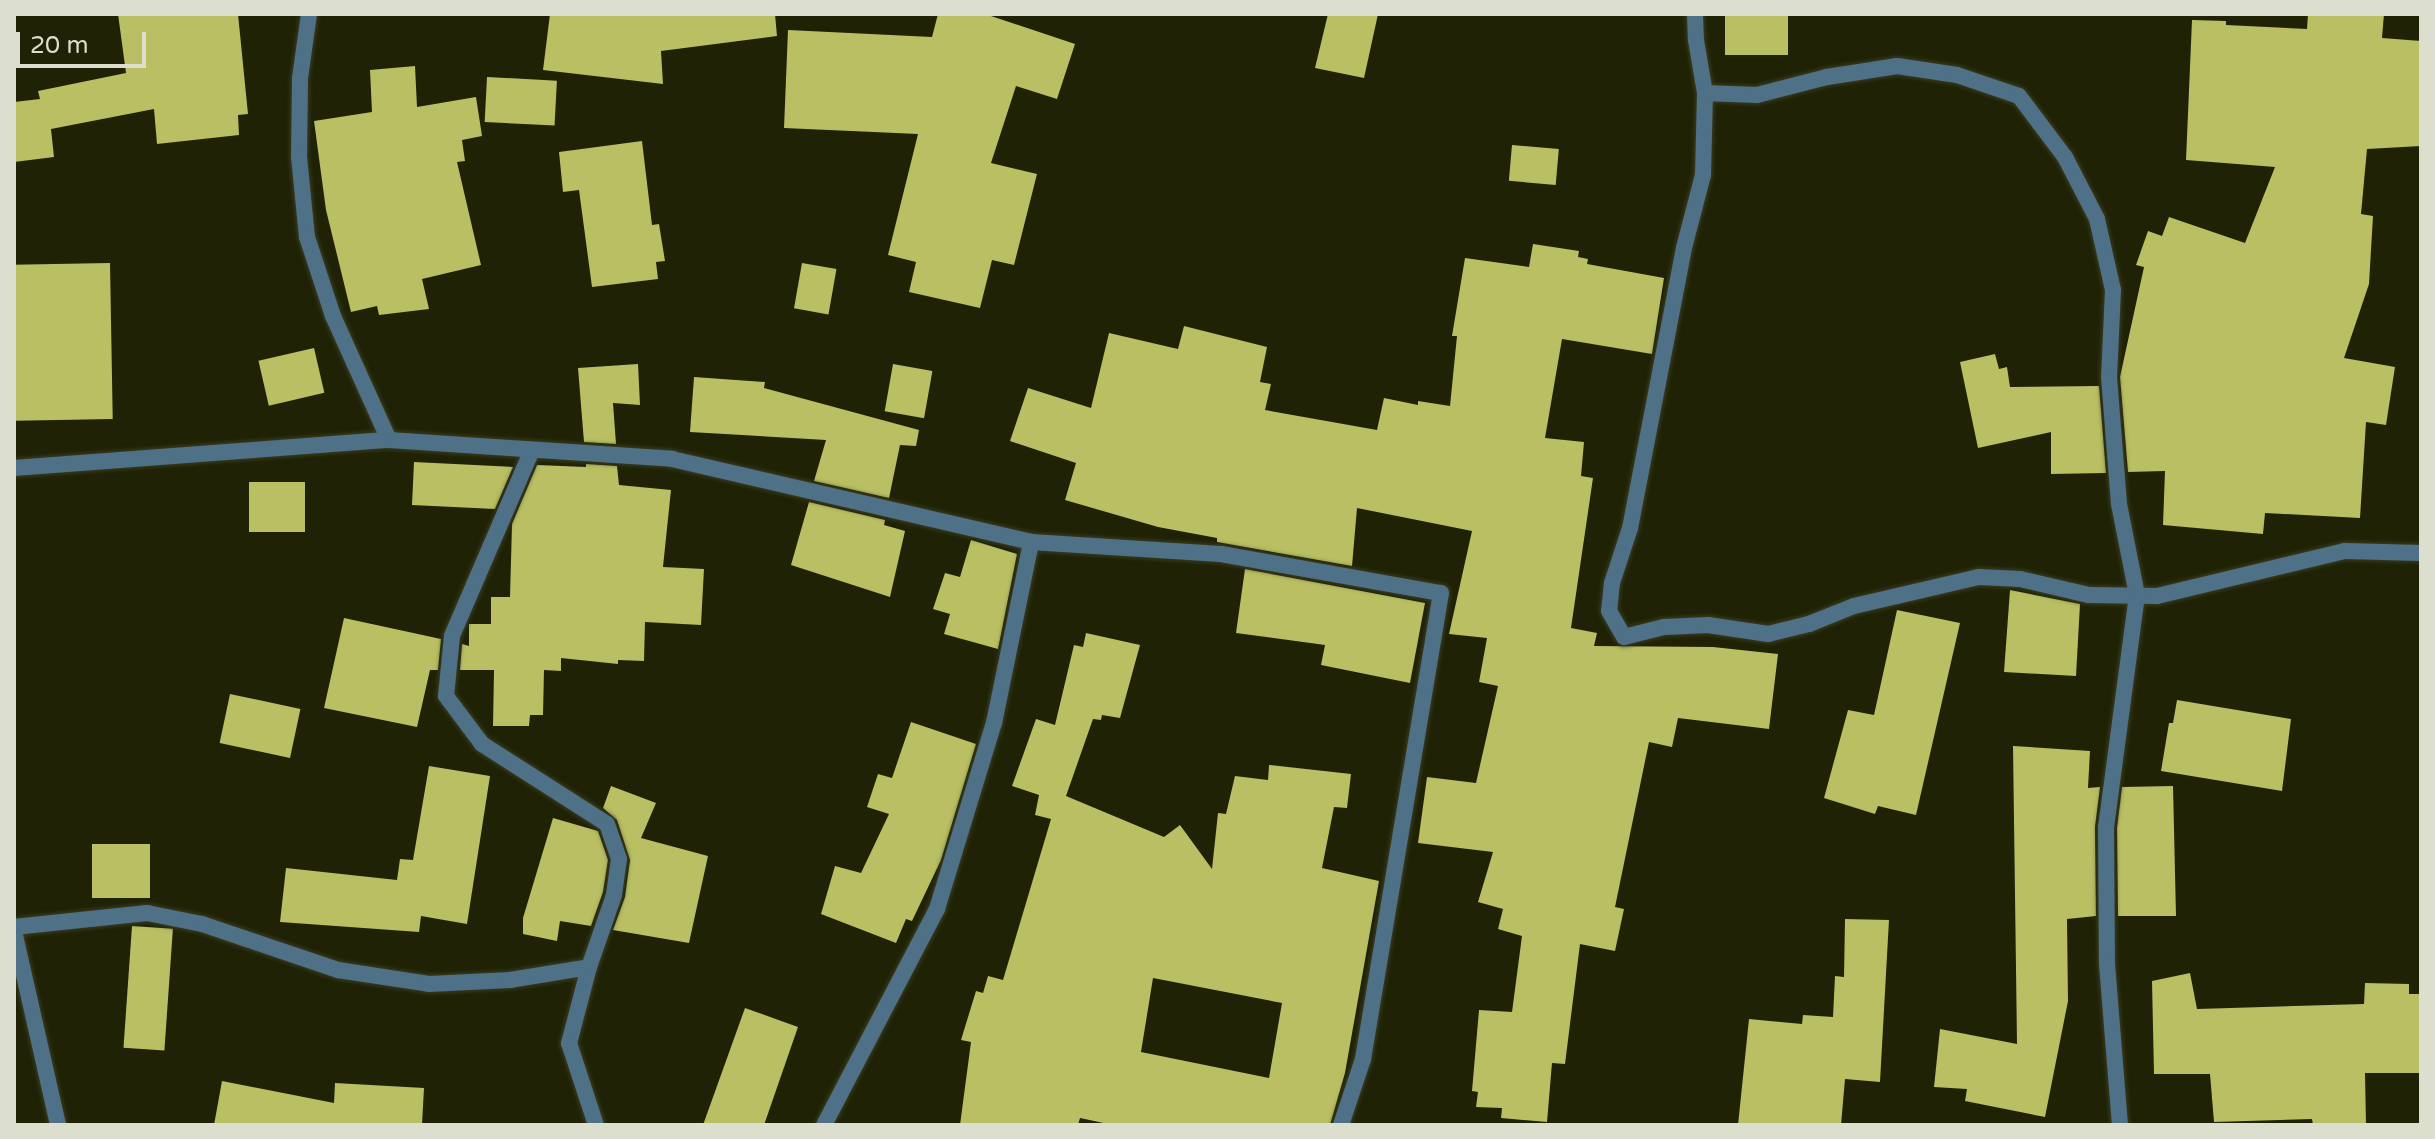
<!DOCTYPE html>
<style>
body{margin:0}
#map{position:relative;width:2435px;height:1139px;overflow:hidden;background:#202205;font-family:"Varela Round",sans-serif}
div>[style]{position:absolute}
.building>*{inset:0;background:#b9bf62;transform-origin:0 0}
.roads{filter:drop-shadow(0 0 2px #3a3c21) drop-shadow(0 0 2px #3a3c21)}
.minor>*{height:16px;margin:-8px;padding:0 8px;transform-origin:8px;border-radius:8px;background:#4e7187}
span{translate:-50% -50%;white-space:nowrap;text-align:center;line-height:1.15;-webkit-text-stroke:8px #202205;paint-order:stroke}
.frame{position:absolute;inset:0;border:16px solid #dddfce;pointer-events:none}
.scale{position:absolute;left:16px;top:32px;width:130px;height:36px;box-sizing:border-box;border:4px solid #dddfce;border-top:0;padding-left:10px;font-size:24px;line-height:28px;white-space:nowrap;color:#dddfce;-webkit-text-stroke:6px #202205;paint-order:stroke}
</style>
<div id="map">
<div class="building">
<i style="clip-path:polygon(118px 14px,238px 14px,248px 114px,238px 115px,239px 135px,157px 144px,154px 109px,51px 129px,54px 157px,14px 162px,14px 102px,40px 99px,38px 91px,126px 73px)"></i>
<i style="clip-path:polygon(550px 14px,775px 14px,777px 36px,661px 51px,663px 84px,543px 70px)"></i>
<i style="clip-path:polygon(938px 14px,985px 14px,1075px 44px,1057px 99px,1016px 86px,991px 163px,1037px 174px,1014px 265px,992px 260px,980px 308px,909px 292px,916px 262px,888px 255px,918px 134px,784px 128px,788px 30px,932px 37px)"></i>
<i style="clip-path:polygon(1328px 14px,1378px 14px,1364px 78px,1315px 68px)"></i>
<i style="left:1725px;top:14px;width:63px;height:41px"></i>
<i style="clip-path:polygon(2308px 14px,2384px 14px,2382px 38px,2421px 41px,2421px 146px,2367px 149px,2361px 214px,2373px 216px,2369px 284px,2344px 358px,2395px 367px,2386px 425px,2366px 422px,2360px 518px,2265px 513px,2263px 534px,2163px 525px,2165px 471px,2128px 472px,2120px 377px,2144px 267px,2136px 265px,2148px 231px,2162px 236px,2169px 217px,2245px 243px,2275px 167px,2186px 160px,2192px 20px,2226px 21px,2226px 25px,2307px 29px)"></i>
<i style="clip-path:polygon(415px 66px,417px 107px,476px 97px,482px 136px,462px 140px,465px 161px,457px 162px,481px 265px,422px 279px,429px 309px,379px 315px,377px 306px,351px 312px,326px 210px,314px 121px,372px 112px,370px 70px)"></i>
<i style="left:487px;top:77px;width:70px;height:45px;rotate:3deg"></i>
<i style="clip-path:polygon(642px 141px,652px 225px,659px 224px,665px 261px,656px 262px,658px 279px,592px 287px,579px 190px,563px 192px,559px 152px)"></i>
<i style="left:1512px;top:145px;width:47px;height:36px;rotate:5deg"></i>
<i style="clip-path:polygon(1533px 244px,1579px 251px,1578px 257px,1588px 259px,1587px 264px,1664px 278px,1652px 354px,1562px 339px,1545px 438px,1584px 442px,1581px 476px,1593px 478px,1571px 628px,1597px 633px,1594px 646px,1713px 647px,1778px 654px,1769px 729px,1678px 718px,1672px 747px,1649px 742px,1615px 907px,1624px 909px,1615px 951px,1580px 944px,1565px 1064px,1552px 1063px,1547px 1122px,1501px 1118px,1502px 1108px,1476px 1107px,1478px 1092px,1472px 1091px,1479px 1010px,1512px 1012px,1522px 936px,1498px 929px,1503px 909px,1478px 902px,1493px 852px,1418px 843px,1427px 777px,1476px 783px,1498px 686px,1479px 682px,1487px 638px,1449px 634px,1472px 531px,1357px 508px,1352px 566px,1217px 542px,1217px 538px,1158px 527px,1065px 500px,1076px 463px,1010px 441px,1028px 388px,1091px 408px,1109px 333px,1178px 349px,1184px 326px,1267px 347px,1260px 382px,1271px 384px,1265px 410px,1377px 430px,1384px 398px,1418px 405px,1418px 401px,1450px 406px,1457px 336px,1452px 336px,1465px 258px,1529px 267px)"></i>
<i style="left:110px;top:263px;width:156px;height:97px;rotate:89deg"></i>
<i style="left:802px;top:263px;width:35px;height:46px;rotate:10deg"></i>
<i style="left:314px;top:348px;width:46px;height:57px;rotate:77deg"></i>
<i style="clip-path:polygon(1995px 354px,1999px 369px,2007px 367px,2010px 387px,2099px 386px,2106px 473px,2051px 474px,2051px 432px,1978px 448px,1960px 362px)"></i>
<i style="clip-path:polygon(638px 364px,640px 405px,613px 403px,616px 444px,584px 442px,578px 368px)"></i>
<i style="left:893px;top:364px;width:40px;height:48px;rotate:10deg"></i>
<i style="clip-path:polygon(694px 377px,765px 382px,764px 388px,919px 430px,916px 446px,900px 445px,889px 498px,814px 481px,826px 440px,690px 432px)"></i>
<i style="clip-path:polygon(414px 462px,513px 467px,495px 509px,412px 505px)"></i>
<i style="clip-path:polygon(586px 464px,617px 466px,619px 485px,671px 490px,663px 567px,704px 569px,701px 625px,645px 622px,644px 661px,618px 660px,618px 664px,561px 658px,561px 671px,544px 670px,543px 715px,530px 715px,529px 726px,493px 726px,494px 670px,460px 670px,462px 644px,469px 646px,469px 624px,491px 624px,491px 597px,510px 597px,512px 524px,537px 465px,586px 467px)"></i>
<i style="left:305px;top:482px;width:50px;height:56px;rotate:90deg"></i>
<i style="clip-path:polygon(809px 502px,885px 520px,884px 525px,905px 531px,890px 597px,791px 565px)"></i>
<i style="clip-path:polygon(971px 540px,1017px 554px,998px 649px,944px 634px,950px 614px,933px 609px,945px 573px,960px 577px)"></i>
<i style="clip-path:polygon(1245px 569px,1425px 603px,1410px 683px,1321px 665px,1325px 645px,1236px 633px)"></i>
<i style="clip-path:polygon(2010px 590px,2080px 604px,2076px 676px,2004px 672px)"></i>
<i style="clip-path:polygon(1897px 610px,1960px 623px,1916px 815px,1878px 806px,1875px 814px,1824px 798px,1848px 710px,1874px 715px)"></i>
<i style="clip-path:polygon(344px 618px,441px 639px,438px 670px,430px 670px,417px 727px,324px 708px)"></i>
<i style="clip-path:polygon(evenodd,1086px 633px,1140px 645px,1120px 718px,1102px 715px,1101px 720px,1093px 719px,1066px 796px,1164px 837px,1180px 825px,1212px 869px,1218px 813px,1226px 814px,1235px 776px,1268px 780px,1269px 765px,1351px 774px,1347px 808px,1334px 807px,1322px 868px,1379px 881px,1345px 1073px,1330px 1125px,1113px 1125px,1080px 1118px,1078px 1125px,960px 1125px,971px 1042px,961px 1040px,976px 991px,983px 993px,988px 976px,1003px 980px,1051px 819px,1035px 815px,1039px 795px,1012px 786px,1036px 719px,1055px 725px,1074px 645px,1083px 647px,1086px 633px,1153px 978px,1282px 1003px,1269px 1078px,1141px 1052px,1153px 978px)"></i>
<i style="left:230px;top:694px;width:72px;height:50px;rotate:12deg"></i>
<i style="clip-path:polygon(2177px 700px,2291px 719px,2282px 791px,2161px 771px,2169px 723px,2173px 723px)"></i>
<i style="clip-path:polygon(911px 722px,976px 744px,941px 860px,912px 921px,906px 919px,896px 943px,821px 914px,835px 866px,861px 873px,889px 814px,867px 807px,878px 774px,892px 778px)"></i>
<i style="clip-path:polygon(2013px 746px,2090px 751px,2088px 788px,2100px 787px,2095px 827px,2096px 916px,2067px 919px,2068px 1001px,2045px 1117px,1965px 1101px,1967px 1089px,1934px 1087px,1940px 1029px,2017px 1044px)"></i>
<i style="clip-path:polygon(429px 766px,490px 776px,467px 924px,421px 916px,419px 932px,280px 922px,286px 868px,397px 880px,400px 859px,413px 860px)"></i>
<i style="clip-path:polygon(611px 786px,656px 803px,641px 838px,708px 856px,689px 943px,613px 930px,625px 897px,630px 860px,617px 820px,603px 808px)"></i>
<i style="clip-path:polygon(2173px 786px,2176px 916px,2118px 916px,2117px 828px,2122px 787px)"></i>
<i style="clip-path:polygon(553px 818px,598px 831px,608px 860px,603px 892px,591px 926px,560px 921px,557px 941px,523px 934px,523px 918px)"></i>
<i style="left:150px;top:844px;width:54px;height:58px;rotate:90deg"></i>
<i style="clip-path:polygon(1845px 919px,1889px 920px,1880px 1082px,1845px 1079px,1841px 1125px,1738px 1125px,1749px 1019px,1802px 1024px,1803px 1015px,1833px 1017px,1835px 976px,1844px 977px)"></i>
<i style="left:132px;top:926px;width:41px;height:122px;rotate:4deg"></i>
<i style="clip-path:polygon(2190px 973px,2197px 1009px,2364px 1004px,2365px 983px,2409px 984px,2409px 994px,2421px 994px,2421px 1073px,2365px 1073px,2366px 1125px,2313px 1125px,2312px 1119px,2214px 1122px,2210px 1074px,2154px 1074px,2152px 981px)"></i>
<i style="clip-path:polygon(745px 1008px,798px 1027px,764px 1125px,703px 1125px)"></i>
<i style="clip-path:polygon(222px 1081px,334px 1103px,335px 1083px,424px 1088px,422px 1125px,214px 1125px)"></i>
</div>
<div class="roads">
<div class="minor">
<i style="left:309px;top:14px;width:65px;rotate:98deg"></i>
<i style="left:300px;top:78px;width:79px;rotate:90.7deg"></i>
<i style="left:299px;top:157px;width:80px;rotate:84.3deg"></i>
<i style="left:307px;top:237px;width:83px;rotate:71.8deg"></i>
<i style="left:333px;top:316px;width:136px;rotate:65.7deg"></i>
<i style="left:1695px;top:14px;width:26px;rotate:88deg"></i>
<i style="left:1696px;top:40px;width:54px;rotate:80.4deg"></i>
<i style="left:1705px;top:93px;width:82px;rotate:91.4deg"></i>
<i style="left:1703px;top:175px;width:75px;rotate:104.6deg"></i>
<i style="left:1684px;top:248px;width:285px;rotate:100.9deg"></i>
<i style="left:1630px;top:528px;width:58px;rotate:108.1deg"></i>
<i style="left:1612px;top:583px;width:28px;rotate:96deg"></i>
<i style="left:1609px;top:611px;width:30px;rotate:60deg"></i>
<i style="left:1624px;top:637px;width:41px;rotate:-14deg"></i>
<i style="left:1664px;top:627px;width:44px;rotate:-2.6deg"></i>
<i style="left:1708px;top:625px;width:61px;rotate:8.5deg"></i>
<i style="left:1768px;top:634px;width:42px;rotate:-13.7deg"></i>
<i style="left:1809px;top:624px;width:48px;rotate:-21.8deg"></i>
<i style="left:1854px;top:606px;width:128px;rotate:-13.1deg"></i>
<i style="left:1979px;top:577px;width:41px;rotate:2.8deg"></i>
<i style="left:2020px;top:579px;width:71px;rotate:13.1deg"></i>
<i style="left:2089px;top:595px;width:68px;rotate:0.8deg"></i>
<i style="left:2157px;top:596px;width:193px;rotate:-13.5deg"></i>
<i style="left:2345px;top:551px;width:76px;rotate:1.5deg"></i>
<i style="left:1705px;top:93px;width:52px;rotate:2.2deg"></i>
<i style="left:1757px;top:95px;width:72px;rotate:-14.4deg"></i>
<i style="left:1827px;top:77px;width:71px;rotate:-8.9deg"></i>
<i style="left:1897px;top:66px;width:61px;rotate:8.5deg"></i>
<i style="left:1957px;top:75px;width:65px;rotate:18.7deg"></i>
<i style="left:2019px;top:96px;width:76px;rotate:53deg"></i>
<i style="left:2065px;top:157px;width:70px;rotate:62.7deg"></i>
<i style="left:2097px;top:219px;width:73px;rotate:77.3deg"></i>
<i style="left:2113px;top:290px;width:87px;rotate:92.6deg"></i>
<i style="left:2109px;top:377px;width:127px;rotate:85.5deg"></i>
<i style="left:2119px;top:504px;width:93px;rotate:78.8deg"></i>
<i style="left:2137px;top:595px;width:234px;rotate:97.6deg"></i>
<i style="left:2106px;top:827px;width:137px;rotate:89.6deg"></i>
<i style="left:2107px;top:964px;width:162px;rotate:85.4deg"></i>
<i style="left:532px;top:450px;width:202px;rotate:113.3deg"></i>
<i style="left:452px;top:636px;width:60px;rotate:95.7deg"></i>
<i style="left:446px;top:696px;width:60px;rotate:53.1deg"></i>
<i style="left:482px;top:744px;width:148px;rotate:32.6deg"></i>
<i style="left:607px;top:824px;width:37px;rotate:71deg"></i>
<i style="left:619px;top:859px;width:36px;rotate:98deg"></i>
<i style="left:614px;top:895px;width:76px;rotate:109.1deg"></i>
<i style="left:589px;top:967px;width:79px;rotate:104.7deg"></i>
<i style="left:569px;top:1043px;width:86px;rotate:71.8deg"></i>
<i style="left:14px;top:468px;width:376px;rotate:-4.3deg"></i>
<i style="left:389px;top:440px;width:284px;rotate:3.8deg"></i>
<i style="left:672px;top:459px;width:368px;rotate:13deg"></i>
<i style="left:1031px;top:542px;width:190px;rotate:3.6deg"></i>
<i style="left:1221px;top:554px;width:223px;rotate:10.1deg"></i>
<i style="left:1441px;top:593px;width:472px;rotate:99.5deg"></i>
<i style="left:1363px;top:1059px;width:70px;rotate:108.4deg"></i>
<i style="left:14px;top:927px;width:134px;rotate:-6deg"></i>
<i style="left:147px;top:913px;width:56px;rotate:11.3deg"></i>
<i style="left:202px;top:924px;width:144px;rotate:18.7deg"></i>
<i style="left:338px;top:970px;width:92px;rotate:8.7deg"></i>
<i style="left:429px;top:984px;width:81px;rotate:-2.8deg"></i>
<i style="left:510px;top:980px;width:80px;rotate:-9.3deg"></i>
<i style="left:14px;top:931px;width:199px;rotate:77.2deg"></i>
<i style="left:824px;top:1125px;width:244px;rotate:-62.4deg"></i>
<i style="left:937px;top:909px;width:195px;rotate:-73deg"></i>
<i style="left:994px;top:723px;width:185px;rotate:-78.4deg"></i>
</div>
</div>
<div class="frame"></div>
<div class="scale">20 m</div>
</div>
